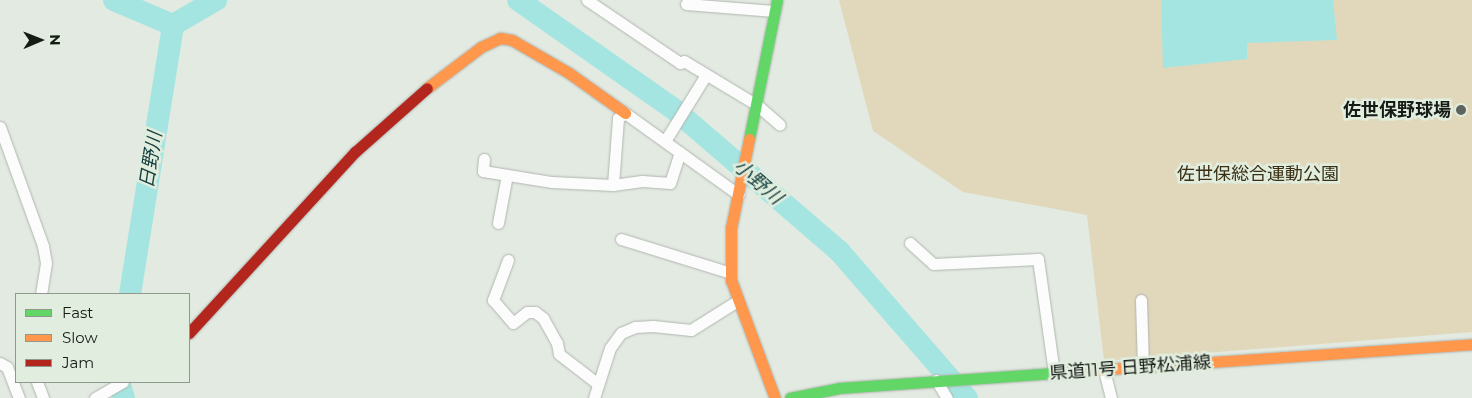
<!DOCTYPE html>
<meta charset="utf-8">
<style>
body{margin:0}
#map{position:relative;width:1472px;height:398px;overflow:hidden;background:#e3eae2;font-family:Montserrat,"Noto Sans JP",sans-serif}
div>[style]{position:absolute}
.green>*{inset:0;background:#e1d8bc}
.water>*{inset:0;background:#a5e5e1}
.river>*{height:22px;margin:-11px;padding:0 11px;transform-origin:11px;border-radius:11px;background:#a5e5e1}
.roads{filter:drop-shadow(0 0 1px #b0b6af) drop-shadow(0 0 1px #b0b6af)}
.street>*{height:11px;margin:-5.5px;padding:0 5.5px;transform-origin:5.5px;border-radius:5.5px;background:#fbfcfb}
.fast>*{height:11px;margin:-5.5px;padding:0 5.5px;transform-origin:5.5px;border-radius:5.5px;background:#63d668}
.slow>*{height:11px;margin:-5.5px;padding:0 5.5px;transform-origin:5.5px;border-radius:5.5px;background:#ff974d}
.jam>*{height:11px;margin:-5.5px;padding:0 5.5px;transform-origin:5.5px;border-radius:5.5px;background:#b3261e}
.dots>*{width:14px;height:14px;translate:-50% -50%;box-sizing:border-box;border:2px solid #e1edde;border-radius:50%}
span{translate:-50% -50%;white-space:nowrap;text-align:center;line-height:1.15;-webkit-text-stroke:5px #e1edde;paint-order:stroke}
.poi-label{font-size:18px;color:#171b16;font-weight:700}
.right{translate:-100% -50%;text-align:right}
.park-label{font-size:18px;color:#3b2f13}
.street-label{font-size:18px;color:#171b16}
.water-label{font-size:19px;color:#143f3e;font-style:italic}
.legend{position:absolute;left:15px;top:293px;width:175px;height:90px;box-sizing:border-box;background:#e1edde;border:1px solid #90998e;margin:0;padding:6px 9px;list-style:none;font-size:15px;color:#171b16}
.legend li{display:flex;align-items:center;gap:10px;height:25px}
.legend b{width:25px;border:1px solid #90998e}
.north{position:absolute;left:15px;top:15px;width:50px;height:50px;-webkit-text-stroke:4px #e1edde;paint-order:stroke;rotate:89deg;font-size:14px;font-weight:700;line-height:20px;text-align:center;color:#171b16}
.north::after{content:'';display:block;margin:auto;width:18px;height:22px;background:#171b16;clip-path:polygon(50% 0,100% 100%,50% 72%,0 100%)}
</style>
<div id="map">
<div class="green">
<i style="clip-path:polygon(839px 0,1472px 0,1472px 332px,1104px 361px,1087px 215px,963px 192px,873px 131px)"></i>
</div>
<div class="water">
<i style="clip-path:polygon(1161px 0,1333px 0,1337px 40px,1247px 43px,1247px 59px,1163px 68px)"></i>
</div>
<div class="river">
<i style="left:114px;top:0;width:64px;rotate:23deg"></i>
<i style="left:173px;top:25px;width:50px;rotate:-30.2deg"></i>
<i style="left:518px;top:0;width:192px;rotate:35deg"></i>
<i style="left:675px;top:110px;width:216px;rotate:40.7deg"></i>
<i style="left:839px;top:251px;width:195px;rotate:49deg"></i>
<i style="left:130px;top:294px;width:272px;rotate:-80.9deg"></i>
<i style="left:119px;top:382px;width:17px;rotate:73deg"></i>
</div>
<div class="roads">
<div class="street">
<i style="left:587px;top:0;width:112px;rotate:34.1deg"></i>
<i style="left:680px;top:63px;width:4px;rotate:-27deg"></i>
<i style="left:684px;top:61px;width:85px;rotate:31.1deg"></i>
<i style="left:757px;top:105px;width:30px;rotate:41deg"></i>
<i style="left:686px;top:4px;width:88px;rotate:4.5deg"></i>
<i style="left:0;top:127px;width:127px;rotate:70.1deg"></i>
<i style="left:43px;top:246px;width:17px;rotate:80deg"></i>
<i style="left:46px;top:263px;width:31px;rotate:99deg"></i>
<i style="left:665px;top:141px;width:78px;rotate:-58.2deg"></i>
<i style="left:484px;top:159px;width:12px;rotate:95deg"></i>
<i style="left:483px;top:171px;width:70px;rotate:9.1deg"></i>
<i style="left:552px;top:182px;width:61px;rotate:2.8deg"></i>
<i style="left:613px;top:185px;width:67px;rotate:-85.7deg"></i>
<i style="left:618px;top:118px;width:9px;rotate:-36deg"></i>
<i style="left:625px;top:113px;width:140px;rotate:35.7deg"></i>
<i style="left:613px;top:185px;width:29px;rotate:-8deg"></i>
<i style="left:642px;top:181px;width:28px;rotate:4deg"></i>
<i style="left:670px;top:183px;width:32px;rotate:-72deg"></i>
<i style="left:498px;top:223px;width:49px;rotate:-79.4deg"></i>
<i style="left:621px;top:239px;width:115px;rotate:17.2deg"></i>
<i style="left:910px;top:243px;width:31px;rotate:42deg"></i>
<i style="left:933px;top:264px;width:105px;rotate:-2.7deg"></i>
<i style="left:1038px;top:259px;width:115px;rotate:82deg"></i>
<i style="left:508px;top:260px;width:43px;rotate:110.6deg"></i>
<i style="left:493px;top:300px;width:30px;rotate:49deg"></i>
<i style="left:513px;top:323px;width:18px;rotate:-38deg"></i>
<i style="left:527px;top:312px;width:8px"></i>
<i style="left:535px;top:312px;width:10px;rotate:37deg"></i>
<i style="left:543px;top:318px;width:29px;rotate:61deg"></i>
<i style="left:557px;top:343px;width:11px;rotate:80deg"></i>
<i style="left:559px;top:354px;width:49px;rotate:37.6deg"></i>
<i style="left:1141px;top:300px;width:67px;rotate:88.3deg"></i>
<i style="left:0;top:363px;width:8px;rotate:30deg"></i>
<i style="left:7px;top:367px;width:33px;rotate:69deg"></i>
<i style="left:1104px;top:370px;width:29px;rotate:76deg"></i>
<i style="left:936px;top:380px;width:21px;rotate:59deg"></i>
<i style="left:37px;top:382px;width:17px;rotate:69deg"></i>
<i style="left:95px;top:398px;width:32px;rotate:-30deg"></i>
<i style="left:594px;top:398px;width:52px;rotate:-72.3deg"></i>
<i style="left:610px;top:348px;width:19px;rotate:-54deg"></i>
<i style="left:621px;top:333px;width:15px;rotate:-23deg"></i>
<i style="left:635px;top:327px;width:18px;rotate:-3deg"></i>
<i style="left:653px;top:326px;width:38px;rotate:6deg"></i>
<i style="left:691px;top:330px;width:54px;rotate:-32.2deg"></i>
</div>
<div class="fast">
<i style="left:749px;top:139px;width:142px;rotate:-78.6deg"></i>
<i style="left:790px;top:398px;width:50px;rotate:-11.5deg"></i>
<i style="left:839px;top:388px;width:227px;rotate:-4deg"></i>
</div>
<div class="slow">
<i style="left:427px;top:88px;width:68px;rotate:-37.2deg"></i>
<i style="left:481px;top:47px;width:21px;rotate:-25deg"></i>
<i style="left:500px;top:38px;width:12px;rotate:9deg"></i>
<i style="left:512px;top:40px;width:66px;rotate:30.1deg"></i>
<i style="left:569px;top:73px;width:69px;rotate:35.5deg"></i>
<i style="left:749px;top:139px;width:91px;rotate:101.4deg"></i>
<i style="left:731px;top:228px;width:52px;rotate:90deg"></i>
<i style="left:731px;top:280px;width:126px;rotate:69.6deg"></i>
<i style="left:1065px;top:372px;width:408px;rotate:-3.9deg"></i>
</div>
<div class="jam">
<i style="left:189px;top:333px;width:246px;rotate:-47.5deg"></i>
<i style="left:355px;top:152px;width:96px;rotate:-41.6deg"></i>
</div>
</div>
<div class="dots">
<i style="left:1461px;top:110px;background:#5e635d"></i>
</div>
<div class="poi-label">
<span class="right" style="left:1451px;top:110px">佐世保野球場</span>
</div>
<div class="park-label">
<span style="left:1258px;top:174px">佐世保総合運動公園</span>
</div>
<div class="street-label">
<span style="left:1130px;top:368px;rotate:-4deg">県道11号 日野松浦線</span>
</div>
<div class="water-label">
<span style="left:151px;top:160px;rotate:-81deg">日野川</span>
<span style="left:758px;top:182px;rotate:41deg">小野川</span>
</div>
<ul class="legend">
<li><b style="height:6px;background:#63d668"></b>Fast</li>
<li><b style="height:6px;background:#ff974d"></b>Slow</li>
<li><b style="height:6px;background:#b3261e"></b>Jam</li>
</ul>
<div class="north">N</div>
</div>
